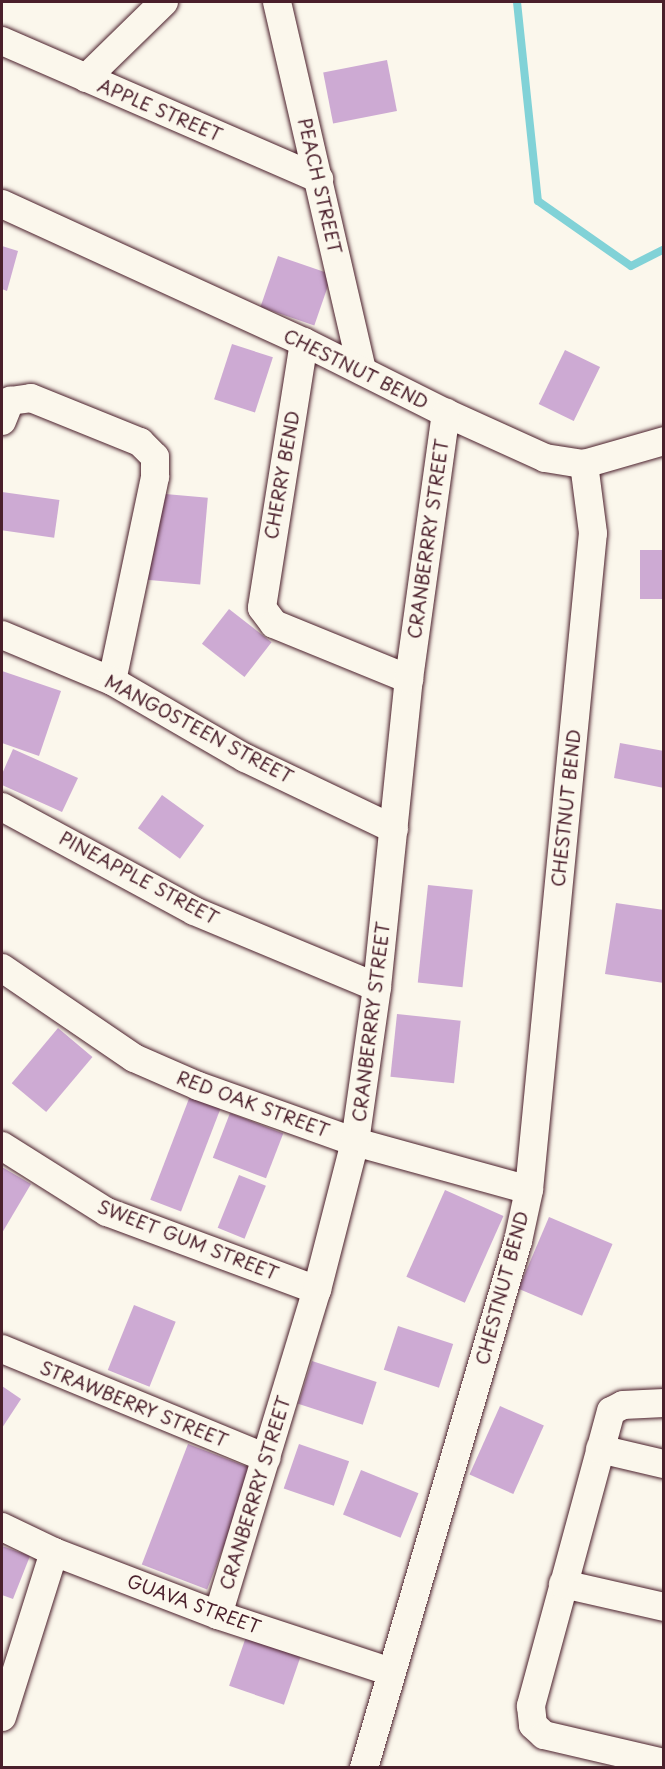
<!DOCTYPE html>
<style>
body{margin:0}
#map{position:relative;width:665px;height:1769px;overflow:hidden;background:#fbf7ec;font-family:"Playpen Sans",sans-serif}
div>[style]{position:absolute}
.stream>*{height:8px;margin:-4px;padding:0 4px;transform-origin:4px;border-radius:4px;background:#81d2d7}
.building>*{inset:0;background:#cdaad3;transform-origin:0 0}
.roads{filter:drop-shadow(0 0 2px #4a1f2b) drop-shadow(0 0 2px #4a1f2b)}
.street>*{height:28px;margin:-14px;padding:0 14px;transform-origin:14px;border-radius:14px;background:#fbf7ec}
span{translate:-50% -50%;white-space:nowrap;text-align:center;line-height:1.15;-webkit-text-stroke:4.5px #fbf7ec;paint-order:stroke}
.street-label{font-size:18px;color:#4a1f2b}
.frame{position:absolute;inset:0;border:3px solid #4a1f2b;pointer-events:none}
</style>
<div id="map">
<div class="stream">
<i style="left:517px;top:2px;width:200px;rotate:84deg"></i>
<i style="left:538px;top:201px;width:113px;rotate:35deg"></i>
<i style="left:631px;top:266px;width:37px;rotate:-27deg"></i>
</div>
<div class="building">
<i style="left:387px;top:60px;width:52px;height:65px;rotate:79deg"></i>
<i style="clip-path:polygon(2px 246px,18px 251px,7px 291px,2px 289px)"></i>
<i style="left:278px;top:256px;width:57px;height:54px;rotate:19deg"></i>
<i style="left:232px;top:344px;width:43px;height:58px;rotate:18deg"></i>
<i style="left:565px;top:350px;width:39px;height:60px;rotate:26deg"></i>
<i style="left:2px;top:492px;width:58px;height:38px;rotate:8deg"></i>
<i style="left:154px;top:493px;width:54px;height:87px;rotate:5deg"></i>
<i style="left:640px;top:550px;width:24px;height:49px"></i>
<i style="left:229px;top:609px;width:54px;height:44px;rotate:38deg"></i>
<i style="clip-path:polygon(2px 671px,61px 691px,39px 756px,2px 743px)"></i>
<i style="clip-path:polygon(620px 743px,664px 751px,664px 788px,614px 778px)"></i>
<i style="clip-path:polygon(13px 749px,78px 778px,62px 812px,2px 785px,2px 774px)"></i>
<i style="left:162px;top:795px;width:52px;height:41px;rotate:36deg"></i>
<i style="left:428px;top:885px;width:45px;height:98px;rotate:6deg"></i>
<i style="clip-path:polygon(616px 903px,664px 910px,664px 983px,605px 974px)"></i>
<i style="left:397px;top:1014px;width:64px;height:63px;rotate:6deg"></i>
<i style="left:58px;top:1028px;width:45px;height:72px;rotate:40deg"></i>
<i style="left:190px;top:1096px;width:33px;height:111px;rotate:21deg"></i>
<i style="left:230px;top:1113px;width:57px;height:48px;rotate:21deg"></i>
<i style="clip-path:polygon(2px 1167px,31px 1184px,2px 1233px)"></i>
<i style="left:239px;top:1175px;width:29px;height:57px;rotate:22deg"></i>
<i style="left:445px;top:1190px;width:64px;height:95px;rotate:24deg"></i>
<i style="left:549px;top:1217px;width:69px;height:78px;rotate:23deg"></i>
<i style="left:134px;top:1305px;width:45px;height:70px;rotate:22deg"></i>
<i style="left:398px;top:1326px;width:58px;height:46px;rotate:18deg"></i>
<i style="left:312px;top:1361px;width:68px;height:45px;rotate:18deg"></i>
<i style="clip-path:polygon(2px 1386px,21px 1399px,2px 1428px)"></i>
<i style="left:500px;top:1406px;width:48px;height:75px;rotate:24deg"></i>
<i style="left:188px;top:1444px;width:70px;height:129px;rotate:21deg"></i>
<i style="left:299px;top:1444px;width:53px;height:47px;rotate:19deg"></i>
<i style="left:361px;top:1470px;width:62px;height:48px;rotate:22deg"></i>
<i style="clip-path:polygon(2px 1546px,30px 1556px,13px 1599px,2px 1595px)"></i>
<i style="left:248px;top:1631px;width:58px;height:58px;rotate:19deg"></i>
</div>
<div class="roads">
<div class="street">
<i style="left:277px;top:2px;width:378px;rotate:77deg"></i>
<i style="left:2px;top:41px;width:346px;rotate:23.5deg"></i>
<i style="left:86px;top:78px;width:109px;rotate:-44.3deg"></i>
<i style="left:2px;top:204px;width:332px;rotate:24.6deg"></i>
<i style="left:304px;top:342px;width:159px;rotate:26.6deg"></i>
<i style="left:446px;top:413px;width:109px;rotate:24.4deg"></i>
<i style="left:545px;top:458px;width:39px;rotate:9deg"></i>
<i style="left:584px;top:464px;width:83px;rotate:-16deg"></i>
<i style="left:304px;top:342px;width:269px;rotate:99deg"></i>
<i style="left:262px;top:608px;width:20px;rotate:53deg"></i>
<i style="left:274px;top:624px;width:146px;rotate:22.2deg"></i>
<i style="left:2px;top:421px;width:22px;rotate:-68deg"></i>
<i style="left:10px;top:401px;width:21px;rotate:-8deg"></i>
<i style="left:31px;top:398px;width:118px;rotate:22deg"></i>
<i style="left:140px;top:442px;width:21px;rotate:45deg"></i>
<i style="left:155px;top:457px;width:20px;rotate:90deg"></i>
<i style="left:155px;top:477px;width:208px;rotate:101.9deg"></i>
<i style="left:2px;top:635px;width:119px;rotate:22.7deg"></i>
<i style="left:112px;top:681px;width:154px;rotate:30.1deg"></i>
<i style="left:245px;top:758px;width:165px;rotate:25.5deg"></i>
<i style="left:2px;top:807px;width:218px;rotate:28.4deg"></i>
<i style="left:194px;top:911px;width:198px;rotate:22.6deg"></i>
<i style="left:2px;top:968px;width:160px;rotate:34.3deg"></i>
<i style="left:134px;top:1058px;width:70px;rotate:23.6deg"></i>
<i style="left:198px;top:1086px;width:167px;rotate:19.6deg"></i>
<i style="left:355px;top:1142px;width:180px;rotate:15.4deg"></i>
<i style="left:2px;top:1146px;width:124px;rotate:32.2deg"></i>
<i style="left:107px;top:1212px;width:224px;rotate:20.4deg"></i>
<i style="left:2px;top:1349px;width:286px;rotate:22.4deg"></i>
<i style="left:664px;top:1403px;width:41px;rotate:177.2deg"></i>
<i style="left:623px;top:1405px;width:13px;rotate:153deg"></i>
<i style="left:611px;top:1411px;width:306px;rotate:105.2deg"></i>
<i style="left:531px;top:1706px;width:19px;rotate:84deg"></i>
<i style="left:533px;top:1725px;width:15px;rotate:42deg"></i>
<i style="left:544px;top:1735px;width:123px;rotate:13.1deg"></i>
<i style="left:600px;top:1449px;width:66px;rotate:13.2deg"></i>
<i style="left:2px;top:1527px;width:58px;rotate:25.7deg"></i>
<i style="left:54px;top:1552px;width:176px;rotate:21deg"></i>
<i style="left:218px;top:1615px;width:182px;rotate:18.2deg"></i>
<i style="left:563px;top:1584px;width:104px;rotate:12.8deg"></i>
<i style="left:218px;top:1615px;width:340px;rotate:-73.1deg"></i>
<i style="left:317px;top:1290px;width:153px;rotate:-75.6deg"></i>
<i style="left:355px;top:1142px;width:157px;rotate:-81.9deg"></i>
<i style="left:377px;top:987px;width:310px;rotate:-84.1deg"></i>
<i style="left:409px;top:679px;width:269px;rotate:-82.1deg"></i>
<i style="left:2px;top:1717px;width:173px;rotate:-72.5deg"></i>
<i style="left:364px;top:1768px;width:549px;rotate:-73.71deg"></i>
<i style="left:518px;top:1241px;width:52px;rotate:-77.8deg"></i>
<i style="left:529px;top:1190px;width:660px;rotate:-84.44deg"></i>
<i style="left:593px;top:533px;width:70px;rotate:-97.4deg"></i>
</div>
</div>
<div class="street-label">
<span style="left:160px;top:110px;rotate:23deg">APPLE STREET</span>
<span style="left:320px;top:186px;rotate:77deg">PEACH STREET</span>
<span style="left:356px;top:369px;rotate:26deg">CHESTNUT BEND</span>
<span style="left:282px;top:475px;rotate:-80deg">CHERRY BEND</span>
<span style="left:428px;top:539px;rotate:-82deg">CRANBERRRY STREET</span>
<span style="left:199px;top:729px;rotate:28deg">MANGOSTEEN STREET</span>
<span style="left:566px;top:808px;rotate:-84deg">CHESTNUT BEND</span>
<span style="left:139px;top:878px;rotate:28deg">PINEAPPLE STREET</span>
<span style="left:371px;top:1022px;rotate:-83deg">CRANBERRRY STREET</span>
<span style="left:253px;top:1104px;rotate:20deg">RED OAK STREET</span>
<span style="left:188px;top:1240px;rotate:21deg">SWEET GUM STREET</span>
<span style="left:502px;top:1288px;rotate:-75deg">CHESTNUT BEND</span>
<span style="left:134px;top:1404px;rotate:22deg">STRAWBERRY STREET</span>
<span style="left:255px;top:1493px;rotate:-73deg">CRANBERRRY STREET</span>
<span style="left:194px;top:1604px;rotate:20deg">GUAVA STREET</span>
</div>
<div class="frame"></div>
</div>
